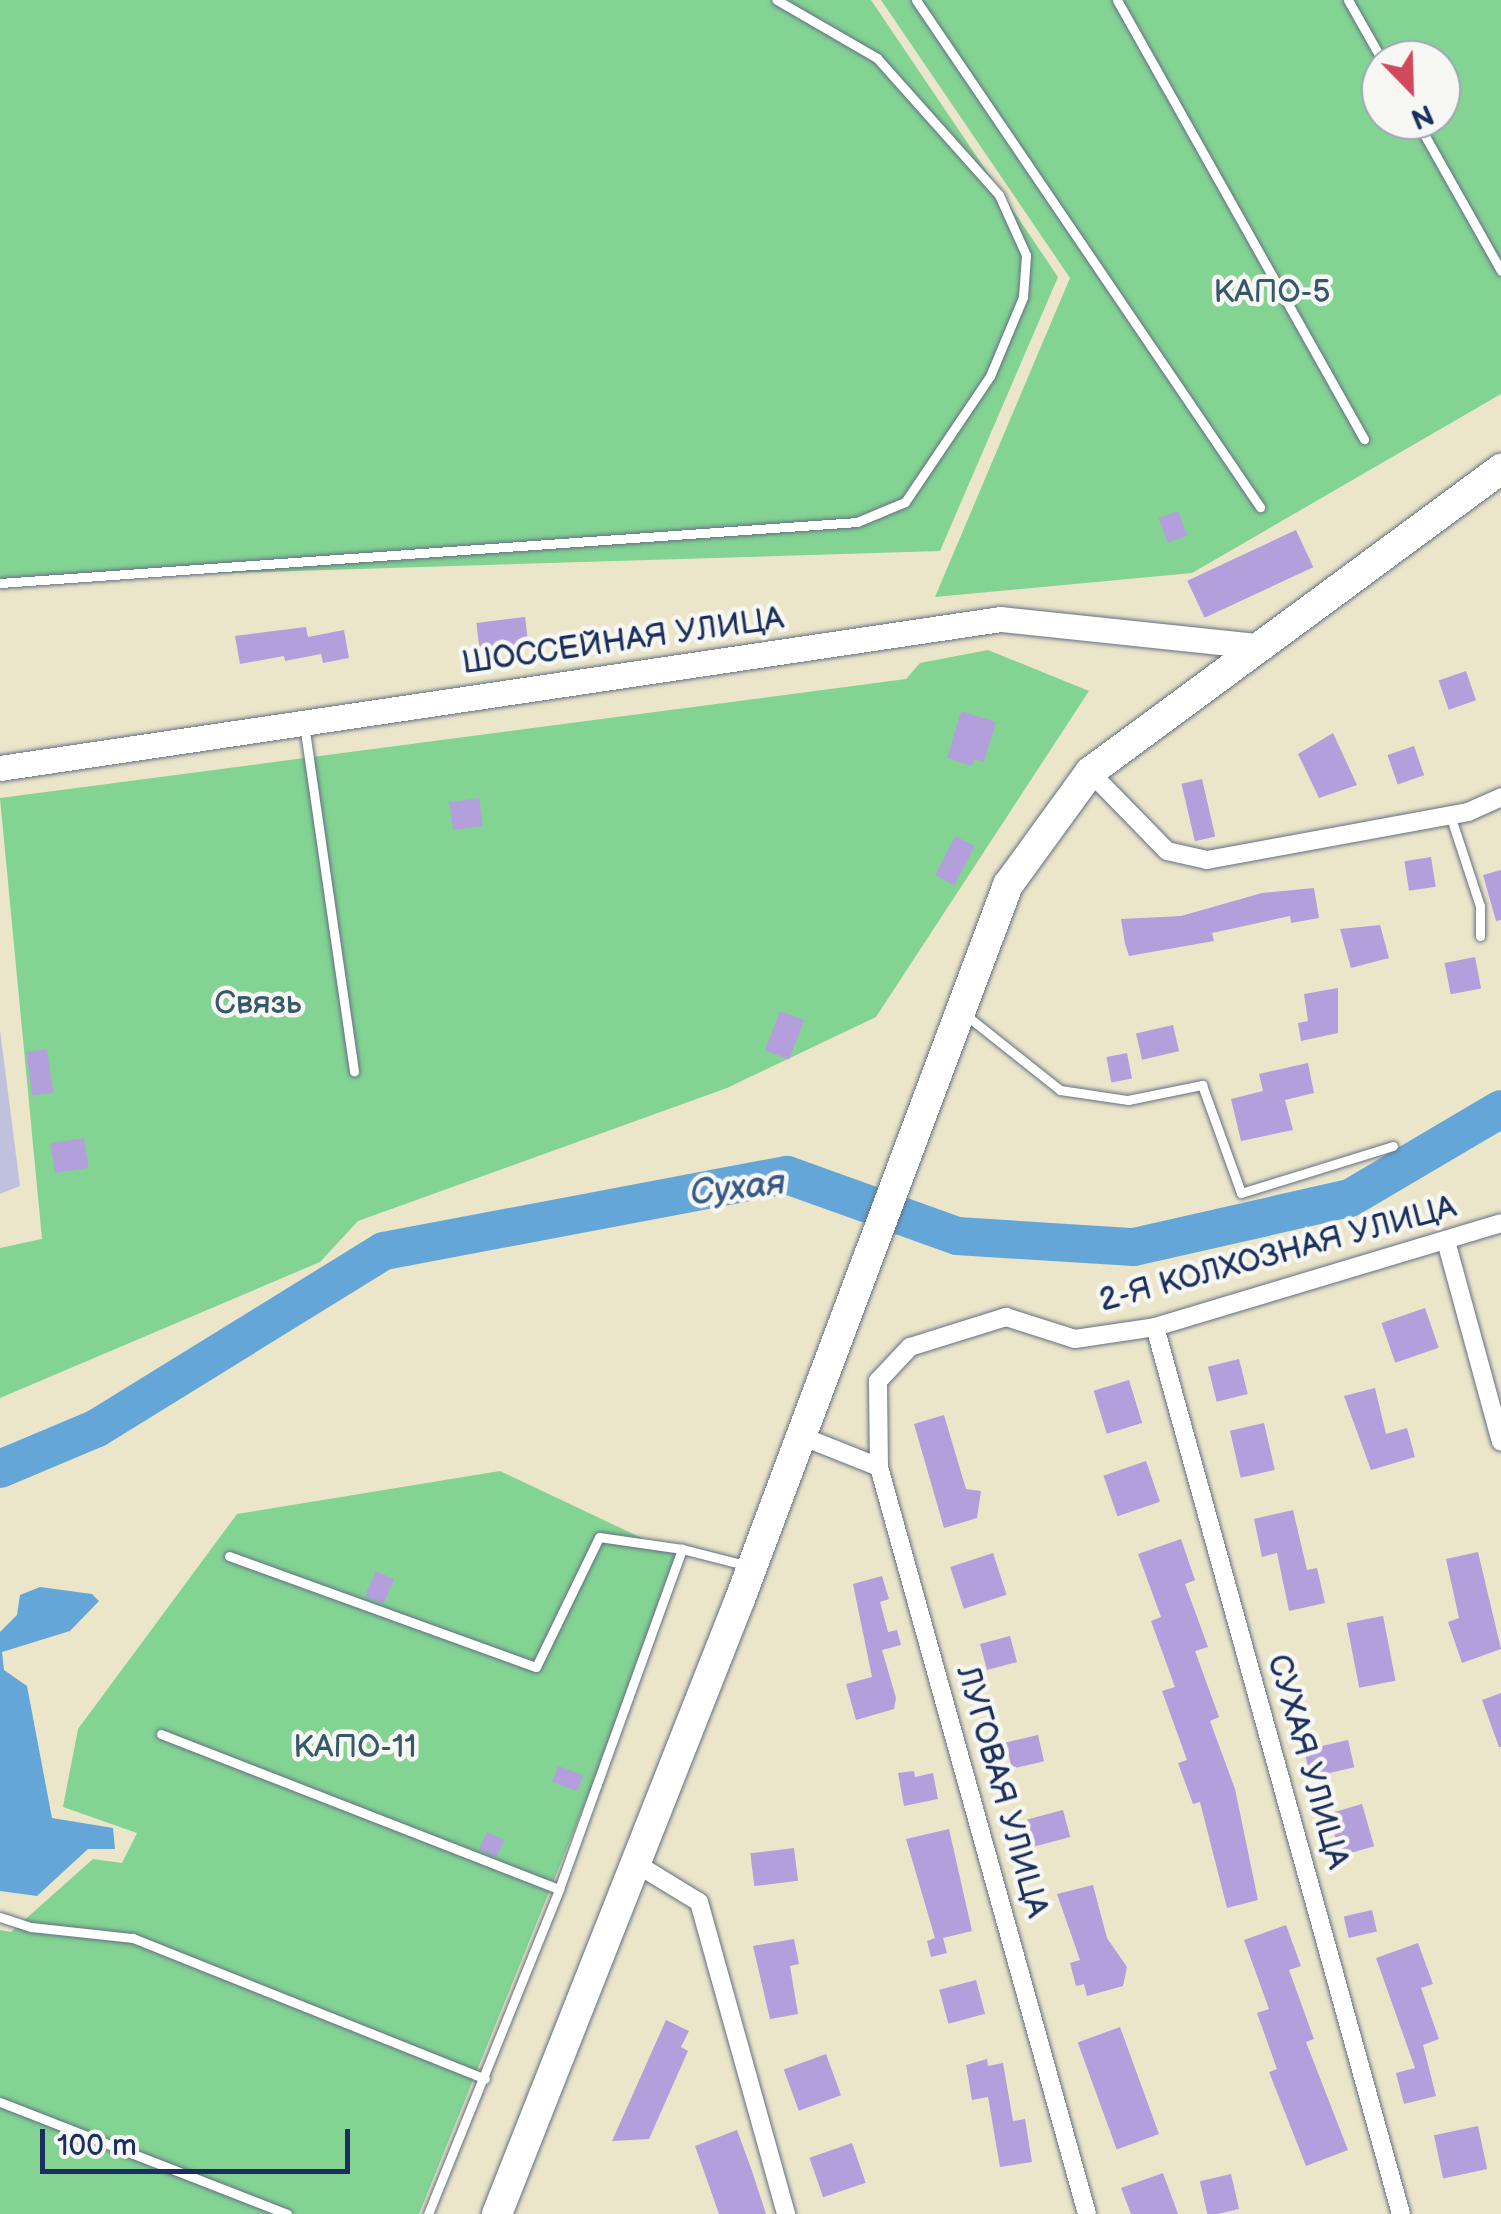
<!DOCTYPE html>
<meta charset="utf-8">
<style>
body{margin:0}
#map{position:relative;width:1501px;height:2214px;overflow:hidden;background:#ebe6ca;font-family:"Balsamiq Sans",sans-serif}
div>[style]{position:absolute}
.industrial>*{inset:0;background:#c0c2dd}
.green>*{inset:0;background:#83d393}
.water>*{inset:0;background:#65a6d8}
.river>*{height:38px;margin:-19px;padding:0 19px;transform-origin:19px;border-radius:19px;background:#65a6d8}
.building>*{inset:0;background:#b39fdc;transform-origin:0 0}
.roads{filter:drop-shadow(0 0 2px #646f84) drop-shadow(0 0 2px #646f84)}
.lane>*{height:9px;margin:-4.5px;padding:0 4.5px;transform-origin:4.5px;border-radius:4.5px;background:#fff}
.street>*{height:18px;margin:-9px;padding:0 9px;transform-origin:9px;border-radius:9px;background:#fff}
.secondary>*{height:25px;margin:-12.5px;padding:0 12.5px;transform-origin:12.5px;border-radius:12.5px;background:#fff}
.primary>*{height:30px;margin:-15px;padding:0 15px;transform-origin:15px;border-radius:15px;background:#fff}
span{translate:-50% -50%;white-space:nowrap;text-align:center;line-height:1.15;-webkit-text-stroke:9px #f6f6f2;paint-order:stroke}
.park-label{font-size:32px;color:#35586b}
.street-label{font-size:32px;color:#1b2f5e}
.water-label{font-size:35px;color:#355989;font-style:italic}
.north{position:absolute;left:1361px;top:40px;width:100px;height:100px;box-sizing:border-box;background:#f6f6f2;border:2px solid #9ea6b7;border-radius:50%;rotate:157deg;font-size:28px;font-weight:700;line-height:40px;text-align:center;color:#1b2f5e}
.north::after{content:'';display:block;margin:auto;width:35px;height:45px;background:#d1495b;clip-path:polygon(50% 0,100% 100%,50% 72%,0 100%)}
.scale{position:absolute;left:40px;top:2129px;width:310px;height:45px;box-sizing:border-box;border:5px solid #1b2f5e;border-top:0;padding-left:12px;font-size:30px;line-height:35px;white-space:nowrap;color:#1b2f5e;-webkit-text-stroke:8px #f6f6f2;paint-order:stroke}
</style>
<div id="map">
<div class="industrial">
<i style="clip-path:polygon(0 1030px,20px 1186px,0 1194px)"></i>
</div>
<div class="green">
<i style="clip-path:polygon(0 0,871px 0,1058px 277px,940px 551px,0 580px)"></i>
<i style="clip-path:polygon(evenodd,881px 0,1501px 0,1501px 394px,1192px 573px,935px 597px,1070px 278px,881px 0,1381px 60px,1441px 60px,1441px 120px,1381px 120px,1381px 60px)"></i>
<i style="clip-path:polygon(988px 650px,1089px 691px,876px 1017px,727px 1088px,358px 1221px,320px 1262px,0 1398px,0 1248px,42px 1239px,0 798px,906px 679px,920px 663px)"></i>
<i style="clip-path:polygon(500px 1471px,684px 1558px,419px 2214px,0 2214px,0 1930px,11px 1932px,93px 1859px,122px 1863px,137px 1833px,63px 1807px,78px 1729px,237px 1514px)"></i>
</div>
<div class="water">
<i style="clip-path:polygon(40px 1587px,92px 1594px,99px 1601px,70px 1631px,2px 1652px,4px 1670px,27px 1686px,52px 1818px,113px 1828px,115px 1849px,88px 1849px,37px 1896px,0 1891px,0 1632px,17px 1615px,20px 1595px)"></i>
</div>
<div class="river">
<i style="left:0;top:1469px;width:105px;rotate:-22.9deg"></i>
<i style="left:97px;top:1428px;width:337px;rotate:-31.7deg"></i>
<i style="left:384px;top:1251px;width:410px;rotate:-10.7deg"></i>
<i style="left:787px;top:1175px;width:181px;rotate:19.7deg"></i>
<i style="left:957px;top:1236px;width:177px;rotate:3.6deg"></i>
<i style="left:1134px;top:1247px;width:221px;rotate:-12.8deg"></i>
<i style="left:1350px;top:1198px;width:175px;rotate:-30.5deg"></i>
</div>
<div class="building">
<i style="left:1178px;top:511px;width:26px;height:21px;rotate:69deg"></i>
<i style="left:1296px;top:530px;width:41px;height:120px;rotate:65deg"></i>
<i style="left:525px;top:617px;width:32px;height:49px;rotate:83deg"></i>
<i style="clip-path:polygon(306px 627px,308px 637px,344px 630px,349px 658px,323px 663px,321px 654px,285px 661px,284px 656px,240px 664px,235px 636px)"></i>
<i style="left:1466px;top:671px;width:31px;height:29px;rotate:71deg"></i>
<i style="clip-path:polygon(961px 711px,996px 722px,984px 762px,974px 759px,972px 766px,947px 758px)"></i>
<i style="clip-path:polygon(1333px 733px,1357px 785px,1319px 798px,1298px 754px)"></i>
<i style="left:1414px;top:746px;width:31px;height:28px;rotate:71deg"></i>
<i style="left:1202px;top:779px;width:59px;height:21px;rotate:77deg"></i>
<i style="left:479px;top:798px;width:28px;height:30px;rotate:82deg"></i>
<i style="left:955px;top:836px;width:22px;height:44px;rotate:27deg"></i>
<i style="left:1431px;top:857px;width:30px;height:27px;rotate:81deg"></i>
<i style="clip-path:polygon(1501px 870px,1501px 920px,1496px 921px,1483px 875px)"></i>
<i style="clip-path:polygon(1314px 888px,1319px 918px,1291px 923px,1290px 916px,1212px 933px,1214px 941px,1129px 956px,1125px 944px,1121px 919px,1181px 916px,1262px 893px)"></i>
<i style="clip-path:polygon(1380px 925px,1389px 958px,1351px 968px,1340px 929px)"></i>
<i style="left:1475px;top:957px;width:32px;height:31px;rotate:79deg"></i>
<i style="clip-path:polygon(1338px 988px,1338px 1033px,1301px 1041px,1298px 1023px,1308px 1021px,1304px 994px)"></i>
<i style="left:780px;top:1011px;width:26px;height:42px;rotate:21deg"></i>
<i style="left:1173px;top:1025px;width:27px;height:38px;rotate:77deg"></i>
<i style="left:47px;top:1049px;width:44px;height:21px;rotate:82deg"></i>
<i style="left:1127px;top:1053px;width:26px;height:21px;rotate:79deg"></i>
<i style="clip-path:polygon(1308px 1063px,1314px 1093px,1285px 1100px,1293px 1130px,1241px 1141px,1231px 1099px,1263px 1091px,1259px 1074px)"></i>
<i style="left:84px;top:1138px;width:30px;height:34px;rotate:81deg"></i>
<i style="left:1425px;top:1308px;width:42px;height:46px;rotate:71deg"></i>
<i style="left:1239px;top:1359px;width:36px;height:32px;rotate:76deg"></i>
<i style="left:1129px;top:1380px;width:45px;height:37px;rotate:73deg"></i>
<i style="clip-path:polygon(1375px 1388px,1386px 1434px,1407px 1428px,1415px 1457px,1371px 1470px,1344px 1396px)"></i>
<i style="clip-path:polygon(944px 1415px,966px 1489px,981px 1491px,977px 1518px,944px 1528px,914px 1424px)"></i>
<i style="left:1264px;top:1423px;width:48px;height:35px;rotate:77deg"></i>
<i style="left:1146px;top:1461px;width:43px;height:45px;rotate:71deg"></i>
<i style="clip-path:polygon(1293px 1510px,1307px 1570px,1317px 1568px,1325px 1603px,1289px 1611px,1277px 1553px,1262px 1557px,1254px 1519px)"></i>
<i style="clip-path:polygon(1181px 1539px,1195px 1580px,1185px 1584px,1208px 1647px,1195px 1651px,1219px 1717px,1210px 1721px,1235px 1789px,1258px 1900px,1227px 1908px,1200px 1802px,1193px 1804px,1178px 1763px,1187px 1760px,1162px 1691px,1175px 1687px,1151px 1621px,1161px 1617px,1138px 1554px)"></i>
<i style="clip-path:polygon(1478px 1552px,1501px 1649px,1462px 1663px,1448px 1622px,1459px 1618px,1446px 1559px)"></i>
<i style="left:993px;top:1553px;width:44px;height:45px;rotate:72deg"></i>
<i style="left:376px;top:1571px;width:20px;height:27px;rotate:24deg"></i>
<i style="clip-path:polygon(882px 1576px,889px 1599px,880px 1602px,888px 1632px,897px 1630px,901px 1645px,882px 1650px,896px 1698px,894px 1709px,856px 1720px,846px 1684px,872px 1677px,853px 1584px)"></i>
<i style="left:1383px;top:1616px;width:66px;height:37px;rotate:79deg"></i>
<i style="left:1010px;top:1636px;width:27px;height:31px;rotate:75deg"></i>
<i style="clip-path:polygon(1501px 1693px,1501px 1747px,1499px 1747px,1482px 1700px)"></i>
<i style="left:1038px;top:1735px;width:27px;height:33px;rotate:77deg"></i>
<i style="left:1348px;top:1740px;width:28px;height:45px;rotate:77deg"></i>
<i style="left:558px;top:1766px;width:27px;height:17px;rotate:20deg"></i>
<i style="clip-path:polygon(914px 1771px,915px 1777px,933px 1773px,938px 1799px,904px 1806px,898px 1773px)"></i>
<i style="left:1362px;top:1804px;width:44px;height:35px;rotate:74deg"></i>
<i style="left:1063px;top:1810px;width:28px;height:37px;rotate:75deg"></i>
<i style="clip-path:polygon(949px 1829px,972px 1931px,943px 1938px,947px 1953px,931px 1957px,927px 1941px,935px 1938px,906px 1839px)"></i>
<i style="left:487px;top:1832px;width:19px;height:19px;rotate:25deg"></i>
<i style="left:794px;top:1848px;width:33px;height:44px;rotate:83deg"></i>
<i style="clip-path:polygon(1093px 1885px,1107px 1938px,1127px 1967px,1123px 1986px,1087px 1996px,1084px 1984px,1076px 1986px,1070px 1963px,1080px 1960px,1057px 1894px)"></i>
<i style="left:1372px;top:1910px;width:22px;height:29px;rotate:77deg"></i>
<i style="clip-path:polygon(1286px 1925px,1301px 1966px,1289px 1970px,1314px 2039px,1306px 2042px,1348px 2150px,1306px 2166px,1269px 2072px,1277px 2069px,1257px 2013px,1269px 2009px,1244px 1940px)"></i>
<i style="clip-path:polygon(794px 1939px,799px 1964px,790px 1966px,798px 2014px,770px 2019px,753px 1946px)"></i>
<i style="clip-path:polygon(1418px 1943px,1433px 1984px,1421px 1988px,1439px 2039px,1423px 2045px,1436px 2096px,1404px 2104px,1396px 2073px,1415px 2068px,1376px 1958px)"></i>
<i style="left:976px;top:1980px;width:35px;height:38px;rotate:75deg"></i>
<i style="clip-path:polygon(666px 2020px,689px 2031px,681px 2047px,688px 2051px,649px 2139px,612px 2141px)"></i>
<i style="left:1120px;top:2027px;width:114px;height:45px;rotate:70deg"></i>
<i style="left:826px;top:2054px;width:44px;height:45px;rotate:70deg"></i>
<i style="clip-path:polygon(987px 2059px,988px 2066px,1003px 2063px,1013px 2121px,1025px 2119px,1032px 2162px,1000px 2167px,988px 2097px,972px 2100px,966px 2065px)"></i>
<i style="left:1478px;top:2126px;width:44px;height:45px;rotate:78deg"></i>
<i style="clip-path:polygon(737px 2130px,752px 2171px,766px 2214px,719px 2214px,695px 2146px)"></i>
<i style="left:852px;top:2143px;width:42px;height:45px;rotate:71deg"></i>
<i style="clip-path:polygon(1163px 2173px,1178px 2214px,1131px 2214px,1121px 2188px)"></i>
<i style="left:1231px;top:2174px;width:36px;height:32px;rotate:77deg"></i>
</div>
<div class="roads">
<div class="lane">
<i style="left:916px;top:0;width:613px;rotate:55.84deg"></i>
<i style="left:1117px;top:0;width:504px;rotate:60.64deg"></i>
<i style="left:1348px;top:0;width:69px;rotate:60.5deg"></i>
<i style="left:1416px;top:120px;width:173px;rotate:60.6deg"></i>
<i style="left:0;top:583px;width:859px;rotate:-4.07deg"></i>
<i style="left:857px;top:522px;width:52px;rotate:-22.6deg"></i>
<i style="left:905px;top:502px;width:152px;rotate:-56deg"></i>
<i style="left:990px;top:376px;width:86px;rotate:-67.3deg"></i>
<i style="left:1023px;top:297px;width:42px;rotate:-85.9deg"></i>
<i style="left:1026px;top:255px;width:66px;rotate:-114.2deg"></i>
<i style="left:999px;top:195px;width:183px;rotate:-131.7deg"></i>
<i style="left:877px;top:58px;width:116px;rotate:-149.9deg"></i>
<i style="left:304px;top:724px;width:351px;rotate:81.8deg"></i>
<i style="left:1450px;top:815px;width:96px;rotate:71.8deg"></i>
<i style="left:1480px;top:906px;width:30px;rotate:90deg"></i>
<i style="left:967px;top:1016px;width:119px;rotate:38.5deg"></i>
<i style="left:1060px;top:1090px;width:69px;rotate:8.4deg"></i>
<i style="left:1128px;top:1100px;width:76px;rotate:-11.5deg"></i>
<i style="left:1202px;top:1085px;width:115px;rotate:70.1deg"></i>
<i style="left:1241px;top:1193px;width:159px;rotate:-17.2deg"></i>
<i style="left:229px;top:1556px;width:326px;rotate:19.9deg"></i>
<i style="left:536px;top:1667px;width:144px;rotate:-64.1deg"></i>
<i style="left:599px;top:1537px;width:84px;rotate:8.2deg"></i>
<i style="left:161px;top:1734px;width:427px;rotate:21.3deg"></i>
<i style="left:0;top:1917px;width:33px;rotate:18deg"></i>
<i style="left:31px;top:1927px;width:103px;rotate:6.2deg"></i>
<i style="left:133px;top:1938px;width:379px;rotate:21.8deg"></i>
<i style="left:0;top:2102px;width:308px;rotate:21.3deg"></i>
<i style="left:428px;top:2214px;width:350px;rotate:-68deg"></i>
<i style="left:559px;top:1889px;width:362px;rotate:-70.1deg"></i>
<i style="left:682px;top:1549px;width:65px;rotate:14.3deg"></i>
</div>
<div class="street">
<i style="left:1090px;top:772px;width:110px;rotate:45.7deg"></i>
<i style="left:1167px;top:851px;width:41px;rotate:12.7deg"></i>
<i style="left:1207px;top:860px;width:265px;rotate:-10.4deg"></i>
<i style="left:1468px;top:812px;width:36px;rotate:-24deg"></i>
<i style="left:1446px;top:1241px;width:208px;rotate:74.7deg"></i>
<i style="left:1155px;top:1327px;width:920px;rotate:74.5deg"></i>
<i style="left:801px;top:1436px;width:84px;rotate:21.7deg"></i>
<i style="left:879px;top:1467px;width:775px;rotate:74.44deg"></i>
<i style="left:879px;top:1467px;width:86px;rotate:-90.7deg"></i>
<i style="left:878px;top:1381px;width:47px;rotate:-46.7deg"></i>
<i style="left:910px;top:1347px;width:101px;rotate:-17.4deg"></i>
<i style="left:1006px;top:1317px;width:72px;rotate:17.7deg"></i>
<i style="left:1075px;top:1339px;width:81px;rotate:-8.5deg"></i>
<i style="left:1155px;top:1327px;width:361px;rotate:-16.7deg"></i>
<i style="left:635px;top:1863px;width:75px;rotate:31.4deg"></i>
<i style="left:699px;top:1902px;width:324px;rotate:74.4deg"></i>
</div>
<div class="secondary">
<i style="left:0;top:768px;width:1011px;rotate:-8.47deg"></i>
<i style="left:1000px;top:619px;width:259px;rotate:6deg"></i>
</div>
<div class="primary">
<i style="left:497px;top:2214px;width:661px;rotate:-68.44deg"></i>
<i style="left:740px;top:1599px;width:763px;rotate:-69.43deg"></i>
<i style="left:1008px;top:885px;width:140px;rotate:-54deg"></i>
<i style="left:1090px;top:772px;width:511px;rotate:-36.4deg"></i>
</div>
</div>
<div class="park-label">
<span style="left:1272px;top:293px">КАПО-5</span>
<span style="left:258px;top:1004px">Связь</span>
<span style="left:355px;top:1748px">КАПО-11</span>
</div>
<div class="street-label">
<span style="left:623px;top:642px;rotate:-8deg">ШОССЕЙНАЯ УЛИЦА</span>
<span style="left:1278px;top:1255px;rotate:-15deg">2-Я КОЛХОЗНАЯ УЛИЦА</span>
<span style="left:1307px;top:1762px;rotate:74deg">СУХАЯ УЛИЦА</span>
<span style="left:1001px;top:1792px;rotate:74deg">ЛУГОВАЯ УЛИЦА</span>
</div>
<div class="water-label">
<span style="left:738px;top:1189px;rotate:-7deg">Сухая</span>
</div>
<div class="north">N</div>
<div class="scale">100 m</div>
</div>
